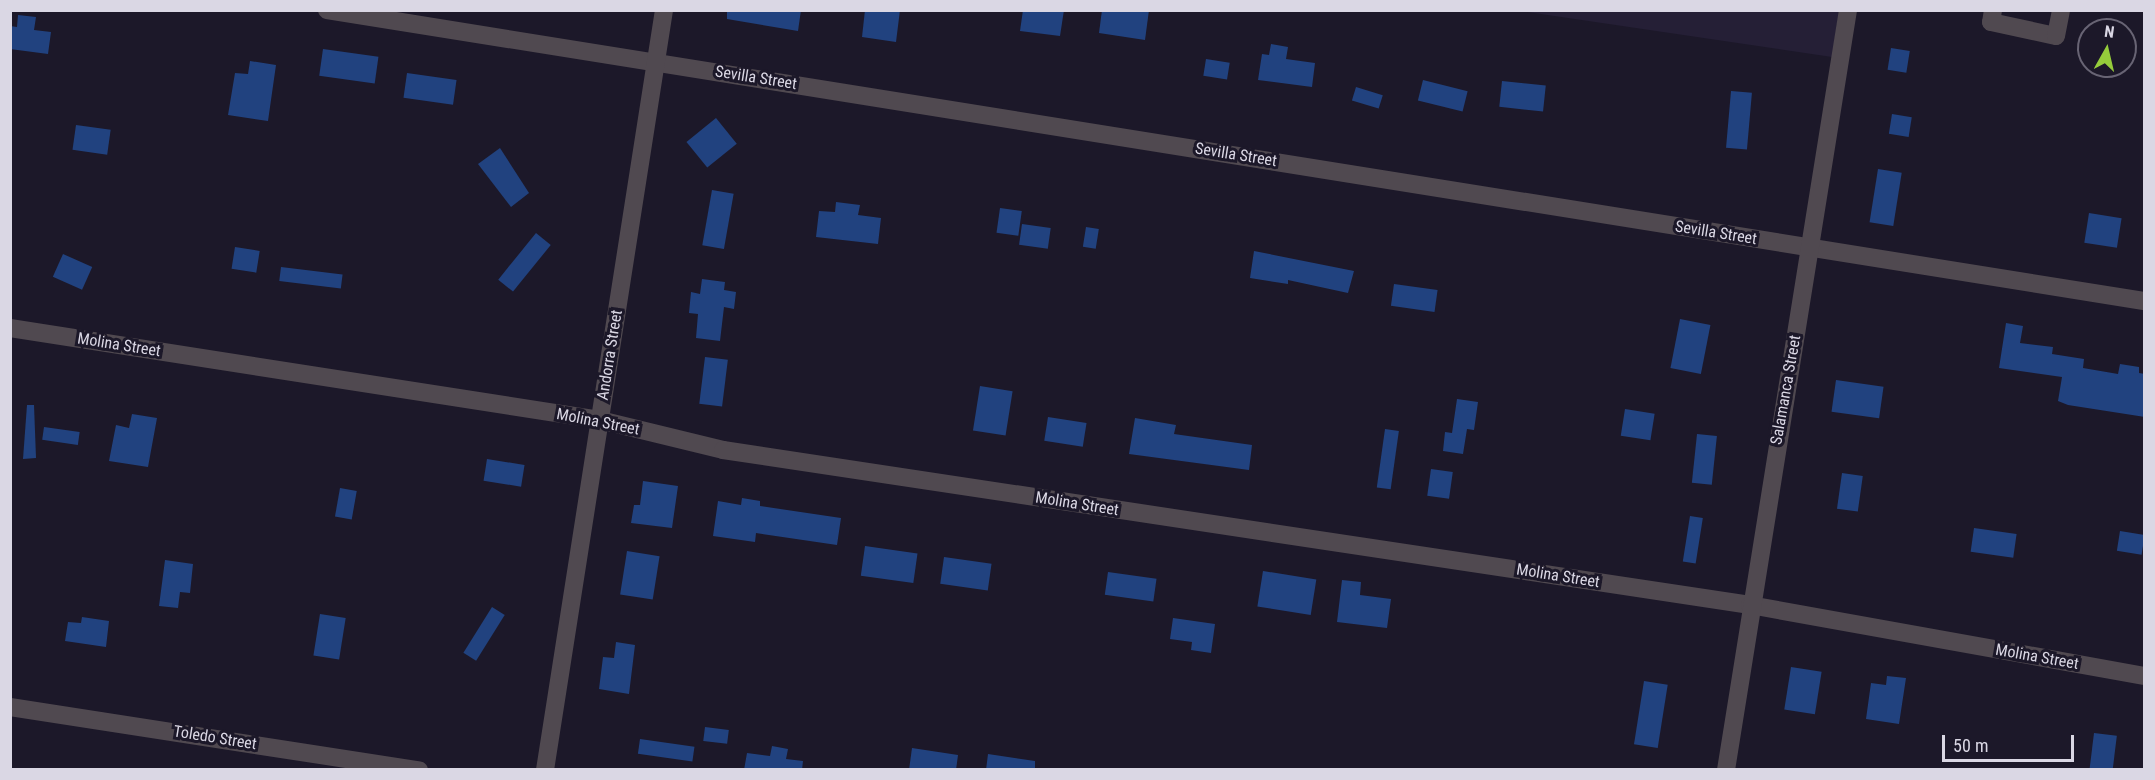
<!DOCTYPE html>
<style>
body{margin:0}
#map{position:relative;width:2155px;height:780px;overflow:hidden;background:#1c1829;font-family:"Roboto Condensed",sans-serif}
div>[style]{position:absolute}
.built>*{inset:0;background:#251f36}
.building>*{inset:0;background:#21427f;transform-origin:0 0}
.minor>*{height:18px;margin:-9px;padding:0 9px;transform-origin:9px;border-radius:9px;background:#504950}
span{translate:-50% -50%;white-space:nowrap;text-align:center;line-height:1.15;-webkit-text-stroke:6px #1c1829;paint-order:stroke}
.street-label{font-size:16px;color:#dad7e4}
.frame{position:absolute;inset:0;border:12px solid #dad7e4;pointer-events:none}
.north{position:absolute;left:2077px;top:18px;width:60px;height:60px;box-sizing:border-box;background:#1c1829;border:2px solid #686474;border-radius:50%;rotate:8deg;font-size:16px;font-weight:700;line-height:24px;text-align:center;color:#dad7e4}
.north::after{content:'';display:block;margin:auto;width:21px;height:27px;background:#95cc3b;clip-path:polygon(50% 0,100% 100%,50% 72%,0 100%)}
.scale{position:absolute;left:1942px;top:735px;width:132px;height:27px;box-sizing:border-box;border:3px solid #dad7e4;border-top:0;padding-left:8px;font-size:18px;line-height:21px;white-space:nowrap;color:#dad7e4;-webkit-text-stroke:4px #1c1829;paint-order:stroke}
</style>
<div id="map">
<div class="built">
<i style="clip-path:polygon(1521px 11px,1839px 11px,1832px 57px)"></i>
</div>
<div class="building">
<i style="clip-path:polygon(727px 10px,801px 10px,798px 31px,727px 19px)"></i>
<i style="clip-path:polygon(865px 10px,900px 10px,896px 42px,862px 37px)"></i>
<i style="clip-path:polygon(1023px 10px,1064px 10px,1060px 36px,1020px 31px)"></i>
<i style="clip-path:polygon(1102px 10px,1149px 10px,1145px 40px,1099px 33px)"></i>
<i style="clip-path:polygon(18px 15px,36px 17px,34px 30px,51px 32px,48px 54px,10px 49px,10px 26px,17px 27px)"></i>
<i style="clip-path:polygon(1271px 44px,1288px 47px,1286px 59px,1315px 63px,1312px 87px,1258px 80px,1262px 54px,1269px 55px)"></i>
<i style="left:1891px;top:48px;width:19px;height:22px;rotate:9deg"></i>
<i style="left:323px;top:49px;width:56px;height:27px;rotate:8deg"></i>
<i style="left:1206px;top:59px;width:24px;height:17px;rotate:9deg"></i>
<i style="clip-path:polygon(250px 61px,276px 65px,268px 121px,228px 115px,235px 73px,248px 74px)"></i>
<i style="left:407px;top:73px;width:50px;height:25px;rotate:8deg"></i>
<i style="left:1423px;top:80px;width:46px;height:21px;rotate:14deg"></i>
<i style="left:1502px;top:81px;width:44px;height:26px;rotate:6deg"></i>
<i style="left:1356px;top:87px;width:28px;height:14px;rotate:17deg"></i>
<i style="left:1731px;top:91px;width:21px;height:57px;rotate:5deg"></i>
<i style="left:1892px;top:114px;width:20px;height:20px;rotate:9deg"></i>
<i style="left:716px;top:118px;width:33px;height:38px;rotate:51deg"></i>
<i style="left:76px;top:125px;width:35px;height:25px;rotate:8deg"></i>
<i style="clip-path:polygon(500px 148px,529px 193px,511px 207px,478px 164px)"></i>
<i style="left:1878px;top:169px;width:24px;height:54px;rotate:9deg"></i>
<i style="left:712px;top:190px;width:22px;height:56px;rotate:10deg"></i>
<i style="clip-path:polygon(836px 202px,860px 205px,858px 215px,881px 218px,878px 244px,816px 237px,819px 211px,835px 212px)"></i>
<i style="left:1000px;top:208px;width:22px;height:25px;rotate:8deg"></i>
<i style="left:2089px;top:213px;width:33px;height:30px;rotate:9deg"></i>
<i style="left:1022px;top:224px;width:29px;height:21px;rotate:8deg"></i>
<i style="left:1086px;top:227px;width:13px;height:20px;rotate:9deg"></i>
<i style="left:536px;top:233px;width:19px;height:60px;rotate:39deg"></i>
<i style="left:235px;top:247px;width:25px;height:22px;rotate:9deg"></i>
<i style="clip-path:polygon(1254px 251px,1354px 271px,1348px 293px,1288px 280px,1288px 284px,1250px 278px)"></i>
<i style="left:63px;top:254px;width:32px;height:25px;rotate:24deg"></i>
<i style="left:281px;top:267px;width:62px;height:14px;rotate:7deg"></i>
<i style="clip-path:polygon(702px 279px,725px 282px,724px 290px,736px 292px,734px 309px,724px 307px,720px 341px,696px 338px,698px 314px,689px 313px,691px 292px,700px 294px)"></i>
<i style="left:1394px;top:284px;width:44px;height:22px;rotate:8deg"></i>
<i style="left:1680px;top:319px;width:31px;height:50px;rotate:11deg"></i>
<i style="clip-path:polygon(2006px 323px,2023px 326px,2020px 343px,2053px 347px,2052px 354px,2084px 359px,2083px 368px,2118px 374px,2120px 364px,2139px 367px,2139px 373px,2145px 374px,2145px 417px,2068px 405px,2058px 401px,2062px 377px,1999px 368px)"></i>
<i style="left:705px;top:357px;width:23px;height:47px;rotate:7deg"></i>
<i style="left:1836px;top:380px;width:48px;height:32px;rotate:8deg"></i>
<i style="left:980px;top:386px;width:33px;height:45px;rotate:9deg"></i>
<i style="clip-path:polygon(1457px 399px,1478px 402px,1474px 430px,1467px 429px,1463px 454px,1443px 451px,1445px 432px,1452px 433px)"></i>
<i style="clip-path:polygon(27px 405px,34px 405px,36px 458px,23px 459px)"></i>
<i style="left:1625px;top:409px;width:30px;height:27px;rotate:9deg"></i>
<i style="clip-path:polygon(132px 414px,157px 418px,148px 467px,109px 461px,116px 425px,129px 428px)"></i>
<i style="left:1048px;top:417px;width:39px;height:24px;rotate:9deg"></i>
<i style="clip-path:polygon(1135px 418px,1176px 425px,1174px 434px,1252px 445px,1249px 470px,1129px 454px)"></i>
<i style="left:44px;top:427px;width:36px;height:13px;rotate:8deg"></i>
<i style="left:1385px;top:429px;width:14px;height:59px;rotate:8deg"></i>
<i style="left:1697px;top:434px;width:20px;height:49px;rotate:6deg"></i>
<i style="left:487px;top:459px;width:38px;height:22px;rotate:9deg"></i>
<i style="left:1431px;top:469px;width:22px;height:27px;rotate:8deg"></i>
<i style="left:1842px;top:473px;width:21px;height:36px;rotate:8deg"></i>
<i style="clip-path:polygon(643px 481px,678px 486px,672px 528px,631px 523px,634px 505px,640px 505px)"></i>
<i style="left:340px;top:488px;width:17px;height:29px;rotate:10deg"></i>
<i style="clip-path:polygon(742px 498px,760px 501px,760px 506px,841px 518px,837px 545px,756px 533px,755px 542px,713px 536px,718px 501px,741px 505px)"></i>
<i style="left:1690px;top:516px;width:13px;height:46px;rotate:9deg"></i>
<i style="left:1974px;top:528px;width:43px;height:24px;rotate:8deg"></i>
<i style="left:2120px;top:531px;width:25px;height:20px;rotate:9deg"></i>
<i style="left:865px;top:546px;width:53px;height:30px;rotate:8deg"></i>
<i style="left:627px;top:551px;width:33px;height:44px;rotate:9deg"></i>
<i style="left:944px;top:557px;width:48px;height:27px;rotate:8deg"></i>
<i style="clip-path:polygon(165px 560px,193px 564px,190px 593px,180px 592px,178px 608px,159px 606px)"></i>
<i style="left:1263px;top:571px;width:54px;height:36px;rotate:9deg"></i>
<i style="left:1108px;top:572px;width:49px;height:23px;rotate:8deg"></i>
<i style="clip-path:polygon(1342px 580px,1361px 582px,1360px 595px,1391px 599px,1387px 628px,1337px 622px)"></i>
<i style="left:492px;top:607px;width:15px;height:54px;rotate:32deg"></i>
<i style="left:320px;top:614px;width:26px;height:42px;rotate:9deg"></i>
<i style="clip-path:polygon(82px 617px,109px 621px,106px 647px,65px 641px,68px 622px,81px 623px)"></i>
<i style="clip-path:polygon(1173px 618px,1215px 624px,1211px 653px,1191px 650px,1192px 642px,1170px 639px)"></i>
<i style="clip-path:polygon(616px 642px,635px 645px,629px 694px,599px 689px,603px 657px,614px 658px)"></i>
<i style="left:1791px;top:667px;width:31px;height:43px;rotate:9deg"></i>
<i style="clip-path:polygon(1887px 676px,1906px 678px,1899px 724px,1866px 719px,1871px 683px,1886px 685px)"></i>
<i style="left:1644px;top:681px;width:24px;height:64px;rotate:9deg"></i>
<i style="left:705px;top:727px;width:24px;height:14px;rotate:7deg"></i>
<i style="left:2094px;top:733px;width:23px;height:37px;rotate:7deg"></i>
<i style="left:640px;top:739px;width:55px;height:15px;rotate:8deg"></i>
<i style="clip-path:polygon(772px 746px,788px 749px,786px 759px,803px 761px,802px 770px,744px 770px,747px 753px,770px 756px)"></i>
<i style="clip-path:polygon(912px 748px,958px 755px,956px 770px,909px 770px)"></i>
<i style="clip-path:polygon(988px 754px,1035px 761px,1035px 770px,986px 770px)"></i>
</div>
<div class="minor">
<i style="left:327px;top:10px;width:1840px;rotate:9.1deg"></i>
<i style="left:1993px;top:10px;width:12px;rotate:99deg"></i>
<i style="left:1991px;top:22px;width:66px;rotate:12.2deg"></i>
<i style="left:2056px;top:36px;width:26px;rotate:-79deg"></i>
<i style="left:10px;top:328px;width:597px;rotate:8.86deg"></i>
<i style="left:600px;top:420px;width:127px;rotate:13.7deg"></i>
<i style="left:723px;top:450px;width:1039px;rotate:8.58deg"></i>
<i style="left:1750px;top:605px;width:400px;rotate:10.2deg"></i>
<i style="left:10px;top:707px;width:414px;rotate:8.8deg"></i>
<i style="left:545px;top:770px;width:769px;rotate:-81.1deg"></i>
<i style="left:1726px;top:770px;width:770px;rotate:-80.88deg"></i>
</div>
<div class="street-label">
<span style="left:756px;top:78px;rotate:9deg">Sevilla Street</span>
<span style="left:1236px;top:155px;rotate:9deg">Sevilla Street</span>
<span style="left:1716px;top:233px;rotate:9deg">Sevilla Street</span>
<span style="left:119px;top:345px;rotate:9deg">Molina Street</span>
<span style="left:610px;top:355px;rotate:-81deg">Andorra Street</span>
<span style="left:1786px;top:390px;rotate:-80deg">Salamanca Street</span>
<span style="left:598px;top:422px;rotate:11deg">Molina Street</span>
<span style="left:1077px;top:504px;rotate:9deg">Molina Street</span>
<span style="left:1558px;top:576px;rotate:9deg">Molina Street</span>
<span style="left:2037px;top:657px;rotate:10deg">Molina Street</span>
<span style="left:215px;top:738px;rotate:9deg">Toledo Street</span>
</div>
<div class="frame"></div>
<div class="north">N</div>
<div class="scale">50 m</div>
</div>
